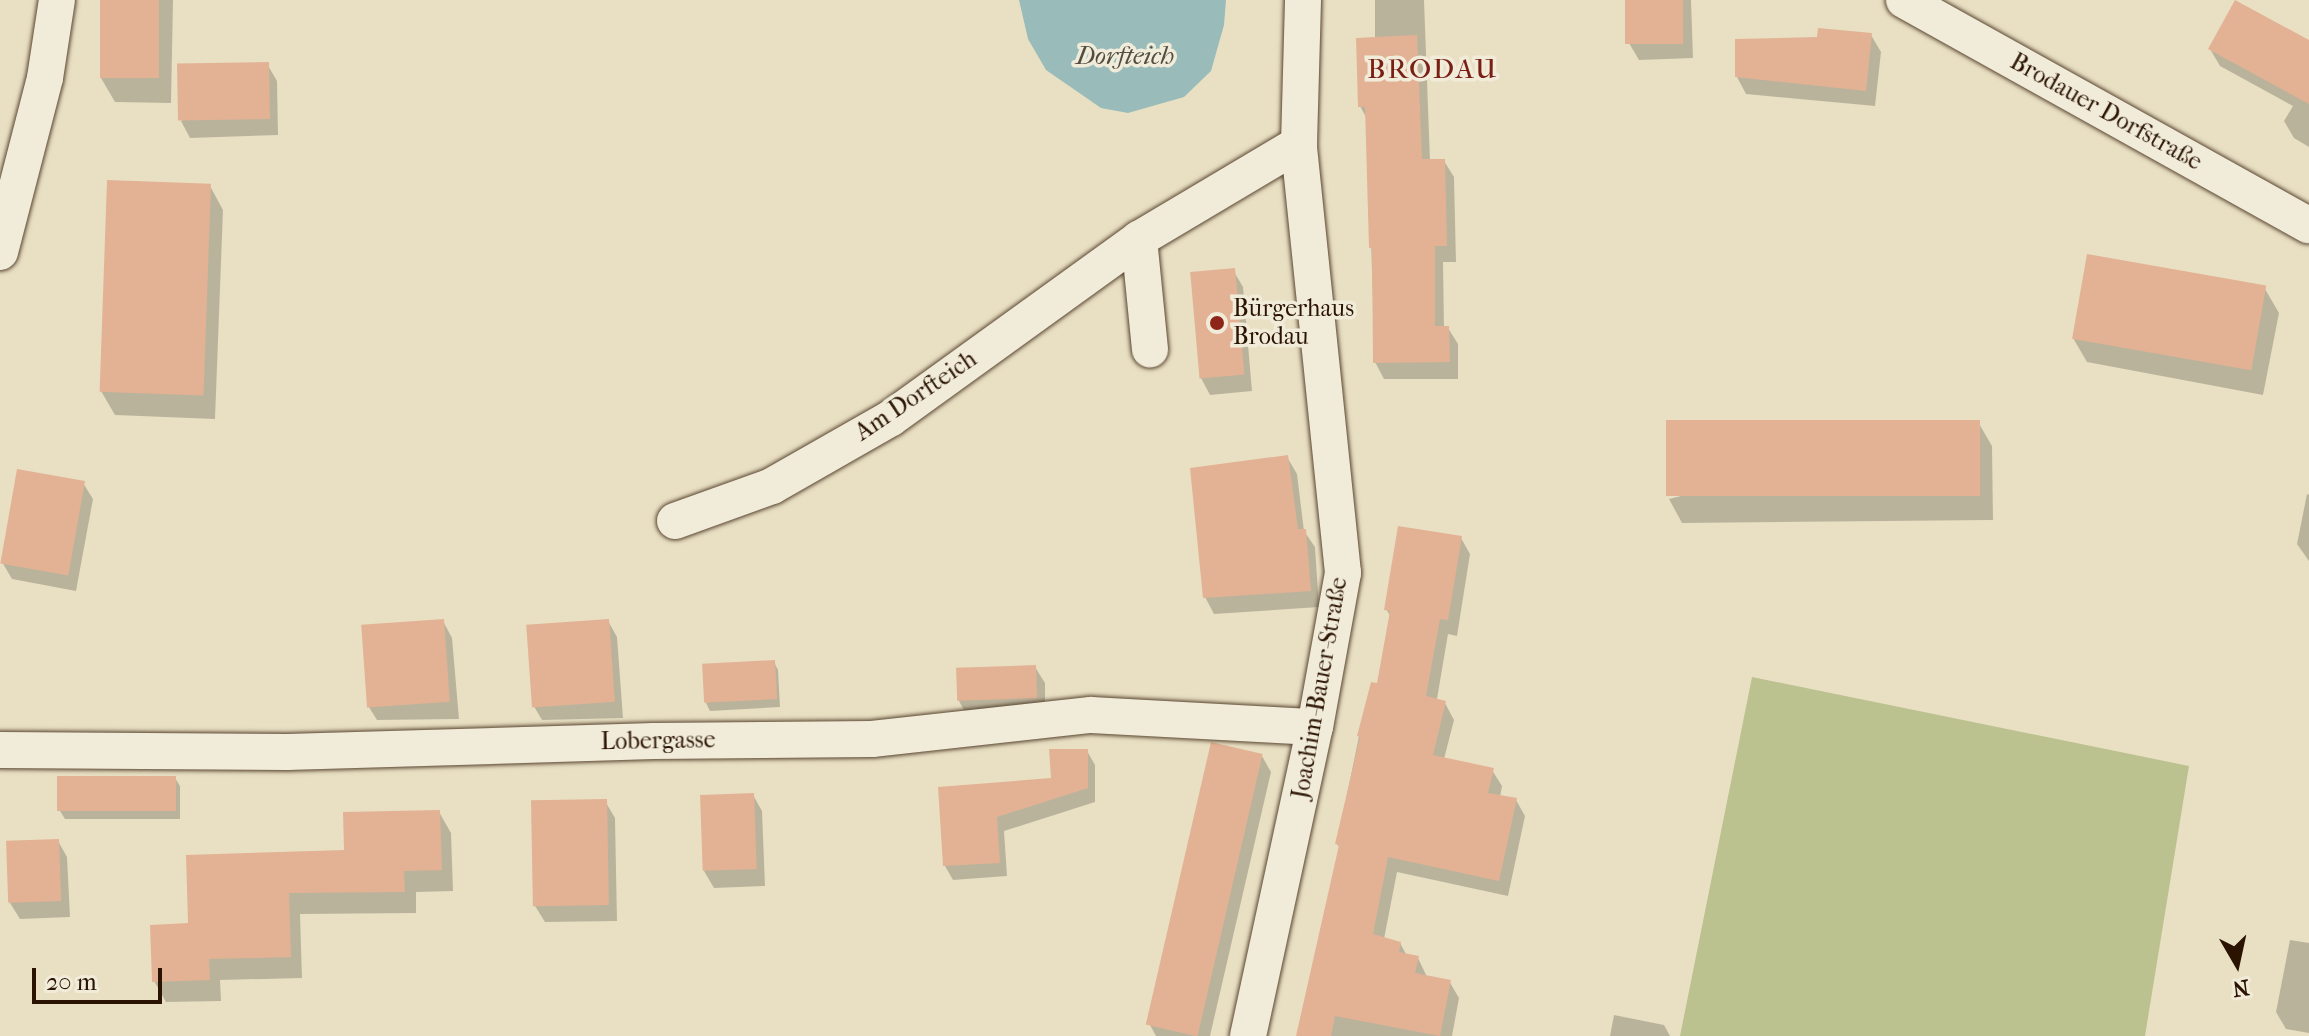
<!DOCTYPE html>
<meta charset="utf-8">
<style>
body{margin:0}
#map{position:relative;width:2309px;height:1036px;overflow:hidden;background:#e9e0c4;font-family:"IM FELL French Canon",serif}
div>[style]{position:absolute}
.green>*{inset:0;background:#bcc190}
.water>*{inset:0;background:#99bbba}
.shadow>*{inset:0;background:#0003}
.building>*{inset:0;background:#e3b294;transform-origin:0 0}
.roads{filter:drop-shadow(0 0 2px #5a4631) drop-shadow(0 0 2px #5a4631)}
.street>*{height:36px;margin:-18px;padding:0 18px;transform-origin:18px;border-radius:18px;background:#f1ebd9}
.dots>*{width:22px;height:22px;translate:-50% -50%;box-sizing:border-box;border:4px solid #f1ebd9;border-radius:50%}
span{translate:-50% -50%;white-space:nowrap;text-align:center;line-height:1.15;-webkit-text-stroke:7px #f1ebd9;paint-order:stroke}
.street-label{font-size:24px;color:#2a1300}
.poi-label{font-size:24px;color:#2a1300}
.left{translate:0 -50%;text-align:left}
.water-label{font-size:26px;color:#514e41;font-style:italic}
.quarter-label{font-size:28px;color:#7a1f14;letter-spacing:2px}
.north{position:absolute;left:2197px;top:924px;width:80px;height:80px;-webkit-text-stroke:6px #f1ebd9;paint-order:stroke;rotate:171deg;font-size:22px;font-weight:700;line-height:32px;text-align:center;color:#2a1300}
.north::after{content:'';display:block;margin:auto;width:28px;height:36px;background:#2a1300;clip-path:polygon(50% 0,100% 100%,50% 72%,0 100%)}
.scale{position:absolute;left:32px;top:968px;width:130px;height:36px;box-sizing:border-box;border:4px solid #2a1300;border-top:0;padding-left:10px;font-size:24px;line-height:28px;white-space:nowrap;color:#2a1300;-webkit-text-stroke:6px #f1ebd9;paint-order:stroke}
</style>
<div id="map">
<div class="green">
<i style="clip-path:polygon(1752px 677px,2189px 766px,2145px 1036px,1680px 1036px)"></i>
</div>
<div class="water">
<i style="clip-path:polygon(1019px 0,1226px 0,1224px 25px,1211px 71px,1184px 97px,1128px 113px,1101px 108px,1046px 70px,1028px 39px)"></i>
</div>
<div class="shadow">
<i style="clip-path:polygon(102px 0,173px 0,171px 103px,115px 102px,101px 78px)"></i>
<i style="clip-path:polygon(1375px 0,1435px 0,1424px 0,1430px 161px,1444px 161px,1454px 177px,1456px 262px,1443px 262px,1444px 328px,1448px 328px,1458px 344px,1458px 379px,1384px 379px,1375px 362px,1367px 119px,1360px 106px,1375px 39px)"></i>
<i style="clip-path:polygon(1627px 0,1691px 0,1693px 58px,1639px 60px,1629px 43px)"></i>
<i style="clip-path:polygon(1871px 35px,1881px 52px,1875px 106px,1746px 94px,1737px 77px)"></i>
<i style="clip-path:polygon(2210px 49px,2309px 71px,2309px 147px,2294px 138px,2284px 121px,2293px 106px,2220px 66px)"></i>
<i style="clip-path:polygon(267px 64px,277px 81px,278px 135px,190px 138px,181px 121px)"></i>
<i style="clip-path:polygon(210px 186px,223px 210px,215px 419px,115px 415px,101px 391px)"></i>
<i style="clip-path:polygon(1233px 270px,1243px 287px,1252px 391px,1210px 395px,1201px 378px)"></i>
<i style="clip-path:polygon(2265px 289px,2279px 313px,2263px 395px,2087px 362px,2073px 338px)"></i>
<i style="clip-path:polygon(1978px 422px,1992px 446px,1993px 520px,1682px 523px,1669px 499px)"></i>
<i style="clip-path:polygon(1287px 457px,1297px 474px,1304px 531px,1315px 547px,1319px 607px,1214px 614px,1205px 597px)"></i>
<i style="clip-path:polygon(83px 483px,93px 499px,76px 591px,12px 579px,2px 562px)"></i>
<i style="clip-path:polygon(2307px 494px,2309px 495px,2309px 561px,2297px 544px)"></i>
<i style="clip-path:polygon(1461px 538px,1470px 554px,1457px 636px,1448px 634px,1437px 699px,1445px 703px,1454px 720px,1444px 759px,1492px 770px,1502px 786px,1500px 797px,1516px 800px,1525px 816px,1508px 896px,1397px 872px,1384px 939px,1400px 943px,1407px 956px,1418px 958px,1427px 977px,1449px 981px,1459px 998px,1452px 1036px,1298px 1036px,1340px 848px,1337px 844px,1359px 736px,1379px 686px,1391px 617px,1386px 609px)"></i>
<i style="clip-path:polygon(443px 621px,452px 638px,459px 719px,377px 720px,367px 704px)"></i>
<i style="clip-path:polygon(608px 621px,617px 637px,623px 718px,542px 720px,532px 703px)"></i>
<i style="clip-path:polygon(774px 662px,778px 670px,780px 707px,710px 711px,706px 703px)"></i>
<i style="clip-path:polygon(1035px 667px,1045px 683px,1045px 714px,967px 716px,958px 699px)"></i>
<i style="clip-path:polygon(1087px 751px,1095px 765px,1095px 802px,1004px 831px,1007px 876px,953px 880px,945px 866px,940px 789px,1053px 780px)"></i>
<i style="clip-path:polygon(1262px 756px,1271px 772px,1210px 1036px,1156px 1036px,1150px 1025px)"></i>
<i style="clip-path:polygon(175px 778px,180px 786px,180px 819px,65px 819px,60px 811px)"></i>
<i style="clip-path:polygon(753px 795px,762px 811px,765px 886px,714px 888px,704px 871px)"></i>
<i style="clip-path:polygon(605px 801px,615px 818px,617px 921px,545px 922px,535px 906px)"></i>
<i style="clip-path:polygon(439px 812px,451px 833px,453px 891px,416px 892px,416px 913px,300px 914px,302px 978px,220px 980px,221px 1001px,166px 1002px,154px 981px,346px 852px)"></i>
<i style="clip-path:polygon(58px 841px,67px 857px,70px 917px,20px 919px,10px 903px)"></i>
<i style="clip-path:polygon(2290px 940px,2309px 943px,2309px 1033px,2286px 1029px,2276px 1012px)"></i>
<i style="clip-path:polygon(1614px 1015px,1664px 1025px,1670px 1036px,1610px 1036px)"></i>
</div>
<div class="building">
<i style="left:100px;top:0;width:59px;height:78px"></i>
<i style="left:1625px;top:0;width:58px;height:44px"></i>
<i style="clip-path:polygon(2235px 0,2309px 40px,2309px 104px,2208px 49px)"></i>
<i style="clip-path:polygon(1818px 28px,1872px 33px,1866px 91px,1735px 77px,1735px 39px,1817px 37px)"></i>
<i style="clip-path:polygon(1417px 35px,1422px 159px,1445px 159px,1447px 246px,1435px 246px,1435px 326px,1449px 326px,1450px 362px,1373px 363px,1372px 248px,1369px 248px,1365px 107px,1358px 107px,1356px 38px)"></i>
<i style="left:269px;top:62px;width:57px;height:92px;rotate:89deg"></i>
<i style="left:107px;top:180px;width:104px;height:212px;rotate:2deg"></i>
<i style="left:2087px;top:254px;width:182px;height:86px;rotate:10deg"></i>
<i style="left:1235px;top:268px;width:107px;height:45px;rotate:85deg"></i>
<i style="left:1980px;top:420px;width:76px;height:314px;rotate:90deg"></i>
<i style="clip-path:polygon(1288px 455px,1298px 529px,1306px 529px,1311px 591px,1203px 598px,1190px 468px)"></i>
<i style="left:17px;top:469px;width:69px;height:96px;rotate:10deg"></i>
<i style="clip-path:polygon(1398px 526px,1462px 536px,1448px 620px,1440px 619px,1426px 696px,1446px 701px,1433px 755px,1494px 768px,1488px 793px,1517px 798px,1499px 881px,1388px 857px,1373px 934px,1401px 942px,1399px 952px,1419px 956px,1415px 973px,1451px 980px,1440px 1036px,1335px 1016px,1331px 1036px,1296px 1036px,1339px 845px,1335px 844px,1360px 737px,1357px 736px,1371px 682px,1377px 683px,1390px 611px,1384px 610px)"></i>
<i style="left:444px;top:619px;width:83px;height:83px;rotate:86deg"></i>
<i style="left:609px;top:619px;width:83px;height:83px;rotate:86deg"></i>
<i style="left:775px;top:660px;width:39px;height:73px;rotate:87deg"></i>
<i style="left:1036px;top:665px;width:33px;height:80px;rotate:88deg"></i>
<i style="left:1211px;top:742px;width:53px;height:290px;rotate:13deg"></i>
<i style="clip-path:polygon(1049px 749px,1088px 749px,1088px 788px,997px 817px,1000px 863px,943px 866px,938px 787px,1051px 778px)"></i>
<i style="left:176px;top:776px;width:35px;height:119px;rotate:90deg"></i>
<i style="left:754px;top:793px;width:76px;height:54px;rotate:88deg"></i>
<i style="left:607px;top:799px;width:106px;height:76px;rotate:89deg"></i>
<i style="clip-path:polygon(440px 810px,442px 870px,404px 871px,405px 892px,289px 893px,291px 957px,209px 959px,210px 980px,152px 982px,150px 925px,188px 923px,186px 855px,344px 850px,343px 812px)"></i>
<i style="left:59px;top:839px;width:62px;height:53px;rotate:88deg"></i>
</div>
<div class="roads">
<div class="street">
<i style="left:1904px;top:0;width:463px;rotate:29.1deg"></i>
<i style="left:1139px;top:239px;width:111px;rotate:84.3deg"></i>
<i style="left:0;top:252px;width:180px;rotate:-75.5deg"></i>
<i style="left:45px;top:78px;width:79px;rotate:-81.3deg"></i>
<i style="left:675px;top:521px;width:103px;rotate:-19.8deg"></i>
<i style="left:772px;top:486px;width:137px;rotate:-29.7deg"></i>
<i style="left:891px;top:418px;width:306px;rotate:-35.8deg"></i>
<i style="left:1139px;top:239px;width:186px;rotate:-30.7deg"></i>
<i style="left:0;top:750px;width:287px;rotate:0.4deg"></i>
<i style="left:287px;top:752px;width:367px;rotate:-1.7deg"></i>
<i style="left:654px;top:741px;width:218px;rotate:-0.5deg"></i>
<i style="left:872px;top:739px;width:220px;rotate:-6.3deg"></i>
<i style="left:1091px;top:715px;width:224px;rotate:3.1deg"></i>
<i style="left:1248px;top:1036px;width:316px;rotate:-77.8deg"></i>
<i style="left:1315px;top:727px;width:157px;rotate:-79.7deg"></i>
<i style="left:1343px;top:573px;width:431px;rotate:-95.9deg"></i>
<i style="left:1299px;top:144px;width:144px;rotate:-88.4deg"></i>
</div>
</div>
<div class="dots">
<i style="left:1217px;top:323px;background:#8f2418"></i>
</div>
<div class="street-label">
<span style="left:2106px;top:112px;rotate:29deg">Brodauer Dorfstraße</span>
<span style="left:916px;top:396px;rotate:-34deg">Am Dorfteich</span>
<span style="left:1320px;top:688px;rotate:-80deg">Joachim-Bauer-Straße</span>
<span style="left:658px;top:741px;rotate:-1deg">Lobergasse</span>
</div>
<div class="poi-label">
<span class="left" style="left:1233px;top:323px">Bürgerhaus<br>Brodau</span>
</div>
<div class="water-label">
<span style="left:1125px;top:56px">Dorfteich</span>
</div>
<div class="quarter-label">
<span style="left:1433px;top:69px">BRODAU</span>
</div>
<div class="north">N</div>
<div class="scale">20 m</div>
</div>
